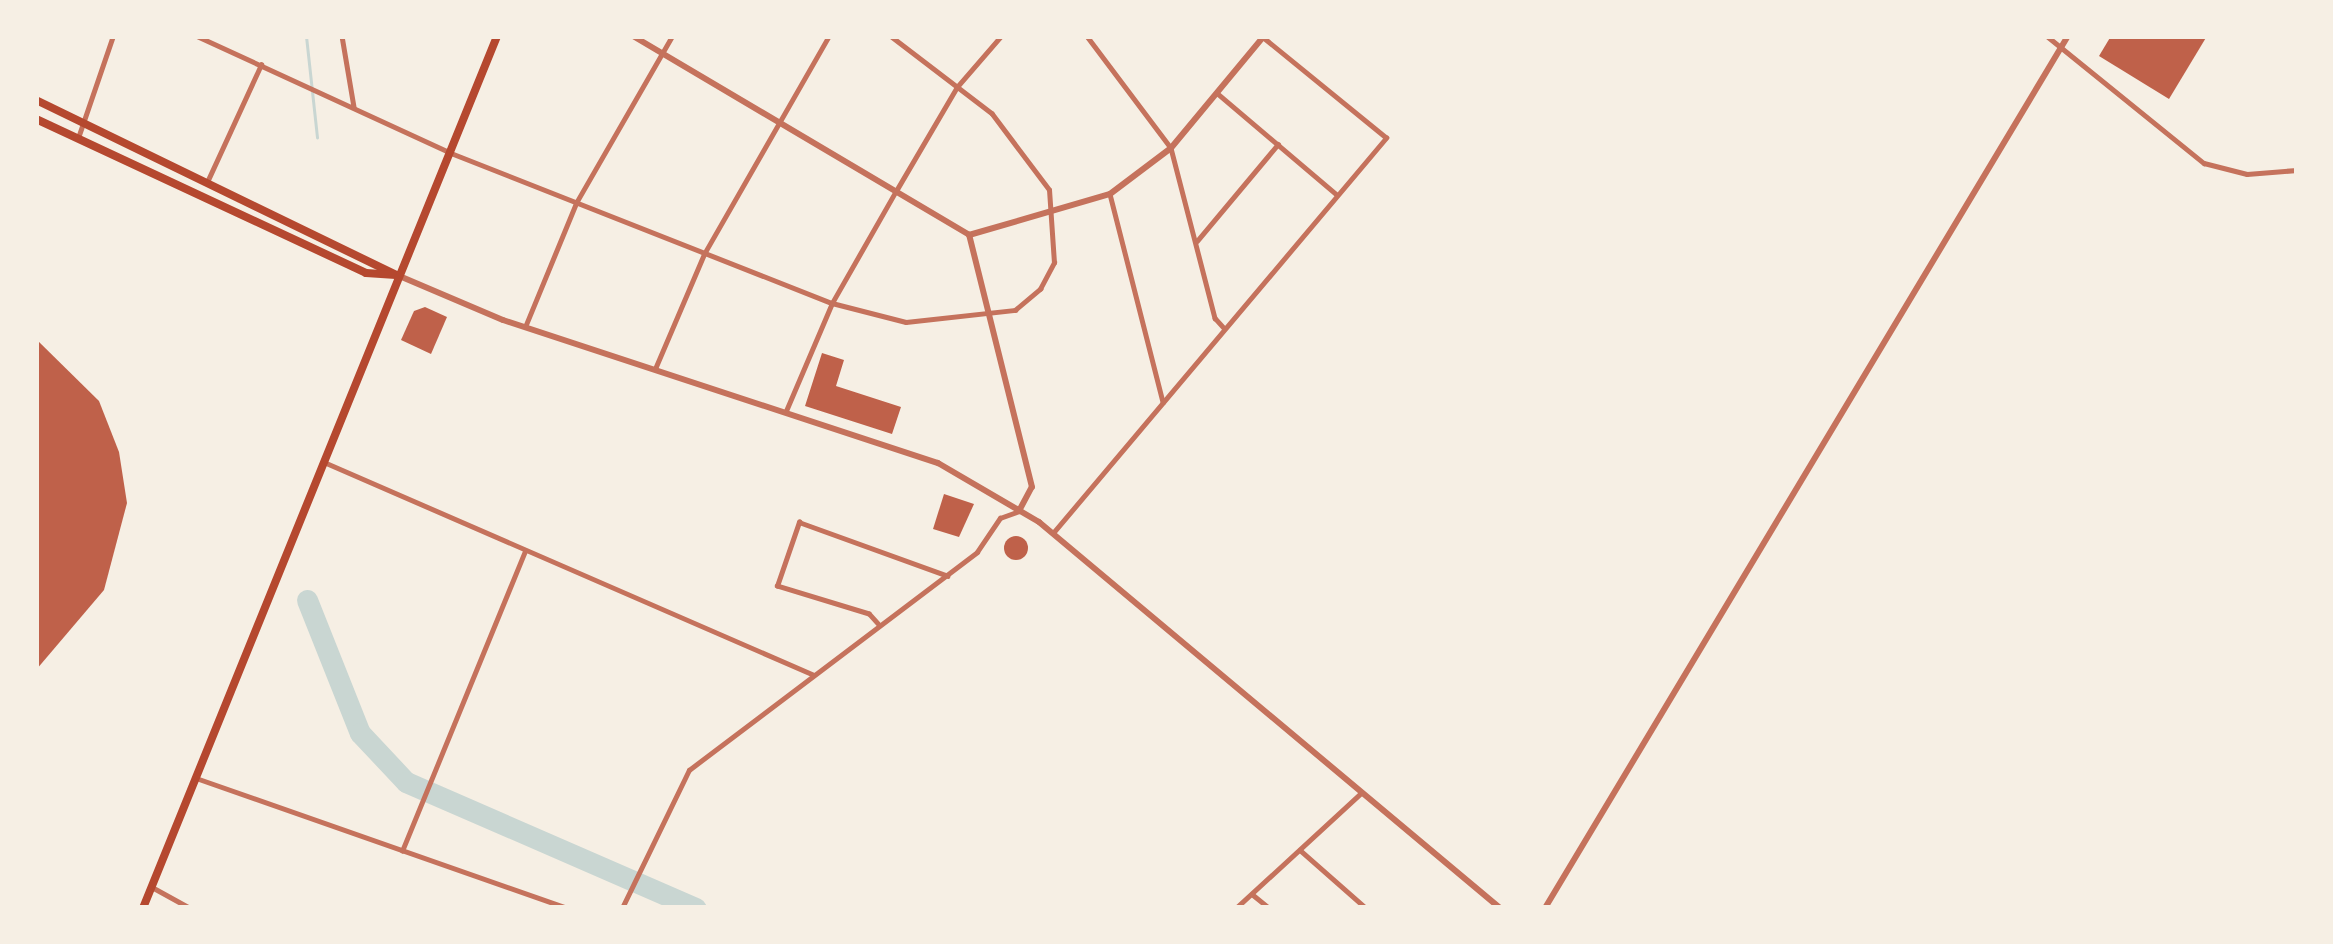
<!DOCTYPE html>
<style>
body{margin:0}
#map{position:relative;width:2333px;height:944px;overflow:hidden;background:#f6efe4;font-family:"Times New Roman",serif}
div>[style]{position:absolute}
.stream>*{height:3px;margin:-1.5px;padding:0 1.5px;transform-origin:1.5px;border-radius:1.5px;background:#c9d6d2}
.river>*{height:21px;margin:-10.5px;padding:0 10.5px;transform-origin:10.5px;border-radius:10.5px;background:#c9d6d2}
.building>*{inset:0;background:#bf614a}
.round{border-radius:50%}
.minor>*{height:4.5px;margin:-2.25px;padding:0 2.25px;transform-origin:2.25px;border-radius:2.25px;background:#c5725c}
.tertiary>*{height:6px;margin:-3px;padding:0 3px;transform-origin:3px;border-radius:3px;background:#c5725c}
.primary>*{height:8px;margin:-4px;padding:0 4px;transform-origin:4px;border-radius:4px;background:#b5482f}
.trunk>*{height:8px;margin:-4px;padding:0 4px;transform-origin:4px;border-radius:4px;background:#b5482f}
span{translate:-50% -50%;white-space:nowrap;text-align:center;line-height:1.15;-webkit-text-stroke:9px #f6efe4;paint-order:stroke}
.frame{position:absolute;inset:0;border:39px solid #f6efe4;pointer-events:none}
</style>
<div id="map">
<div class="stream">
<i style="left:306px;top:36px;width:102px;rotate:83.8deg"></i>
</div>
<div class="river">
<i style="left:307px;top:600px;width:143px;rotate:68.3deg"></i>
<i style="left:360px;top:733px;width:67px;rotate:46.8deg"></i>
<i style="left:406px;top:782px;width:316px;rotate:23.5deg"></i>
</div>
<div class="building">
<i style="clip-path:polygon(2111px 36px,2207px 36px,2169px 99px,2099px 56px)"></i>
<i style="clip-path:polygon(425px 307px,447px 317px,431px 354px,401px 340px,414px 311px)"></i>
<i style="clip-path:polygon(36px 339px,99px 401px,119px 452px,127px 503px,104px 590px,36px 670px)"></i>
<i style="clip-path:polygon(822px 353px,844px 360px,836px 386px,901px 407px,892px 434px,805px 406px)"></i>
<i style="clip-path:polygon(944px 494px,974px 504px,959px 537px,933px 529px)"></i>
<i class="round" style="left:1004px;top:536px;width:24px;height:24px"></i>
</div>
<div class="minor">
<i style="left:197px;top:36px;width:280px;rotate:24.7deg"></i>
<i style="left:451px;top:153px;width:409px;rotate:21.5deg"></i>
<i style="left:832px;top:303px;width:76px;rotate:14.4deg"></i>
<i style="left:906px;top:322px;width:110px;rotate:-6.3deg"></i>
<i style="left:1015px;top:310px;width:33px;rotate:-40deg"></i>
<i style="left:1040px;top:289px;width:30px;rotate:-62deg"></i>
<i style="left:1054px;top:263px;width:73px;rotate:-93.9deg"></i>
<i style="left:1049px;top:190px;width:95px;rotate:-126.9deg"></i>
<i style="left:992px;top:114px;width:128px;rotate:-142.6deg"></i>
<i style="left:342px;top:36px;width:72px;rotate:80.4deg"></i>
<i style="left:1087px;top:36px;width:140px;rotate:53.1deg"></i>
<i style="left:1171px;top:148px;width:176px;rotate:75.5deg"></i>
<i style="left:1215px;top:318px;width:13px;rotate:48deg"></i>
<i style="left:2047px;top:36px;width:202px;rotate:39deg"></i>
<i style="left:2204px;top:163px;width:44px;rotate:14.3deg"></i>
<i style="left:2247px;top:174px;width:50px;rotate:-4.6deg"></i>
<i style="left:1217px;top:93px;width:156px;rotate:40.3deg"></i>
<i style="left:78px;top:138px;width:108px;rotate:-71.1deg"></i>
<i style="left:208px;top:180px;width:127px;rotate:-65.3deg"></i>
<i style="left:1110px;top:194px;width:215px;rotate:75.7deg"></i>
<i style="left:1197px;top:241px;width:126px;rotate:-50.1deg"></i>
<i style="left:525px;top:327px;width:134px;rotate:-67.6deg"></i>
<i style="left:576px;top:203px;width:193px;rotate:-60.1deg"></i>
<i style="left:655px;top:369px;width:125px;rotate:-66.9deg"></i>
<i style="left:704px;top:254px;width:251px;rotate:-60.2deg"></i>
<i style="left:786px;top:411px;width:117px;rotate:-66.9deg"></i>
<i style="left:832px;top:303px;width:129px;rotate:-60.3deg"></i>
<i style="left:896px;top:191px;width:121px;rotate:-59.6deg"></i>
<i style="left:957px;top:87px;width:67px;rotate:-49.2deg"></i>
<i style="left:324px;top:462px;width:534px;rotate:23.49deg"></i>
<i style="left:1053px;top:533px;width:517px;rotate:-49.87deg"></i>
<i style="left:1386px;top:138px;width:161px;rotate:-140.8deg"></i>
<i style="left:878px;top:624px;width:13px;rotate:-132deg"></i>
<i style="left:869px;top:614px;width:96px;rotate:-163.1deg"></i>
<i style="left:777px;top:586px;width:68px;rotate:-71deg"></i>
<i style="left:799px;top:522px;width:158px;rotate:19.9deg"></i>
<i style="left:199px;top:779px;width:391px;rotate:19.3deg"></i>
<i style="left:1300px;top:850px;width:88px;rotate:41.3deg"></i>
<i style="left:402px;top:851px;width:324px;rotate:-67.7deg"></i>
<i style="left:152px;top:887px;width:43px;rotate:28.9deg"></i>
<i style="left:1252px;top:894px;width:22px;rotate:39deg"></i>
<i style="left:622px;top:908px;width:153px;rotate:-64.1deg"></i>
<i style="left:689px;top:770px;width:361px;rotate:-37.1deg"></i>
<i style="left:977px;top:552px;width:41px;rotate:-55.9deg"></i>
<i style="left:1000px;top:518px;width:20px;rotate:-20deg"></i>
<i style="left:1236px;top:908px;width:168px;rotate:-42.6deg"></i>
</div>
<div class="tertiary">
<i style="left:633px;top:36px;width:391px;rotate:30.6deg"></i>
<i style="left:397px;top:275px;width:115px;rotate:23deg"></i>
<i style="left:503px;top:320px;width:458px;rotate:18.2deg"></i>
<i style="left:938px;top:463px;width:117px;rotate:30.3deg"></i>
<i style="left:1039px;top:522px;width:601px;rotate:39.94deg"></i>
<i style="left:1019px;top:511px;width:27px;rotate:-62deg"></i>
<i style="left:1032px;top:487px;width:260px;rotate:-104deg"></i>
<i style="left:969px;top:235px;width:147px;rotate:-16.2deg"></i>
<i style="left:1110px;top:194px;width:76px;rotate:-37deg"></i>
<i style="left:1171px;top:148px;width:146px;rotate:-50.3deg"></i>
<i style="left:1545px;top:908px;width:1017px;rotate:-59.05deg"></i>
</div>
<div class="primary">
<i style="left:36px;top:100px;width:401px;rotate:25.9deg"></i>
<i style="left:36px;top:119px;width:364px;rotate:25deg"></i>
<i style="left:366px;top:273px;width:30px;rotate:4deg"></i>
</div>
<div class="trunk">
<i style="left:143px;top:908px;width:941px;rotate:-67.9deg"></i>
</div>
<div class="frame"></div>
</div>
